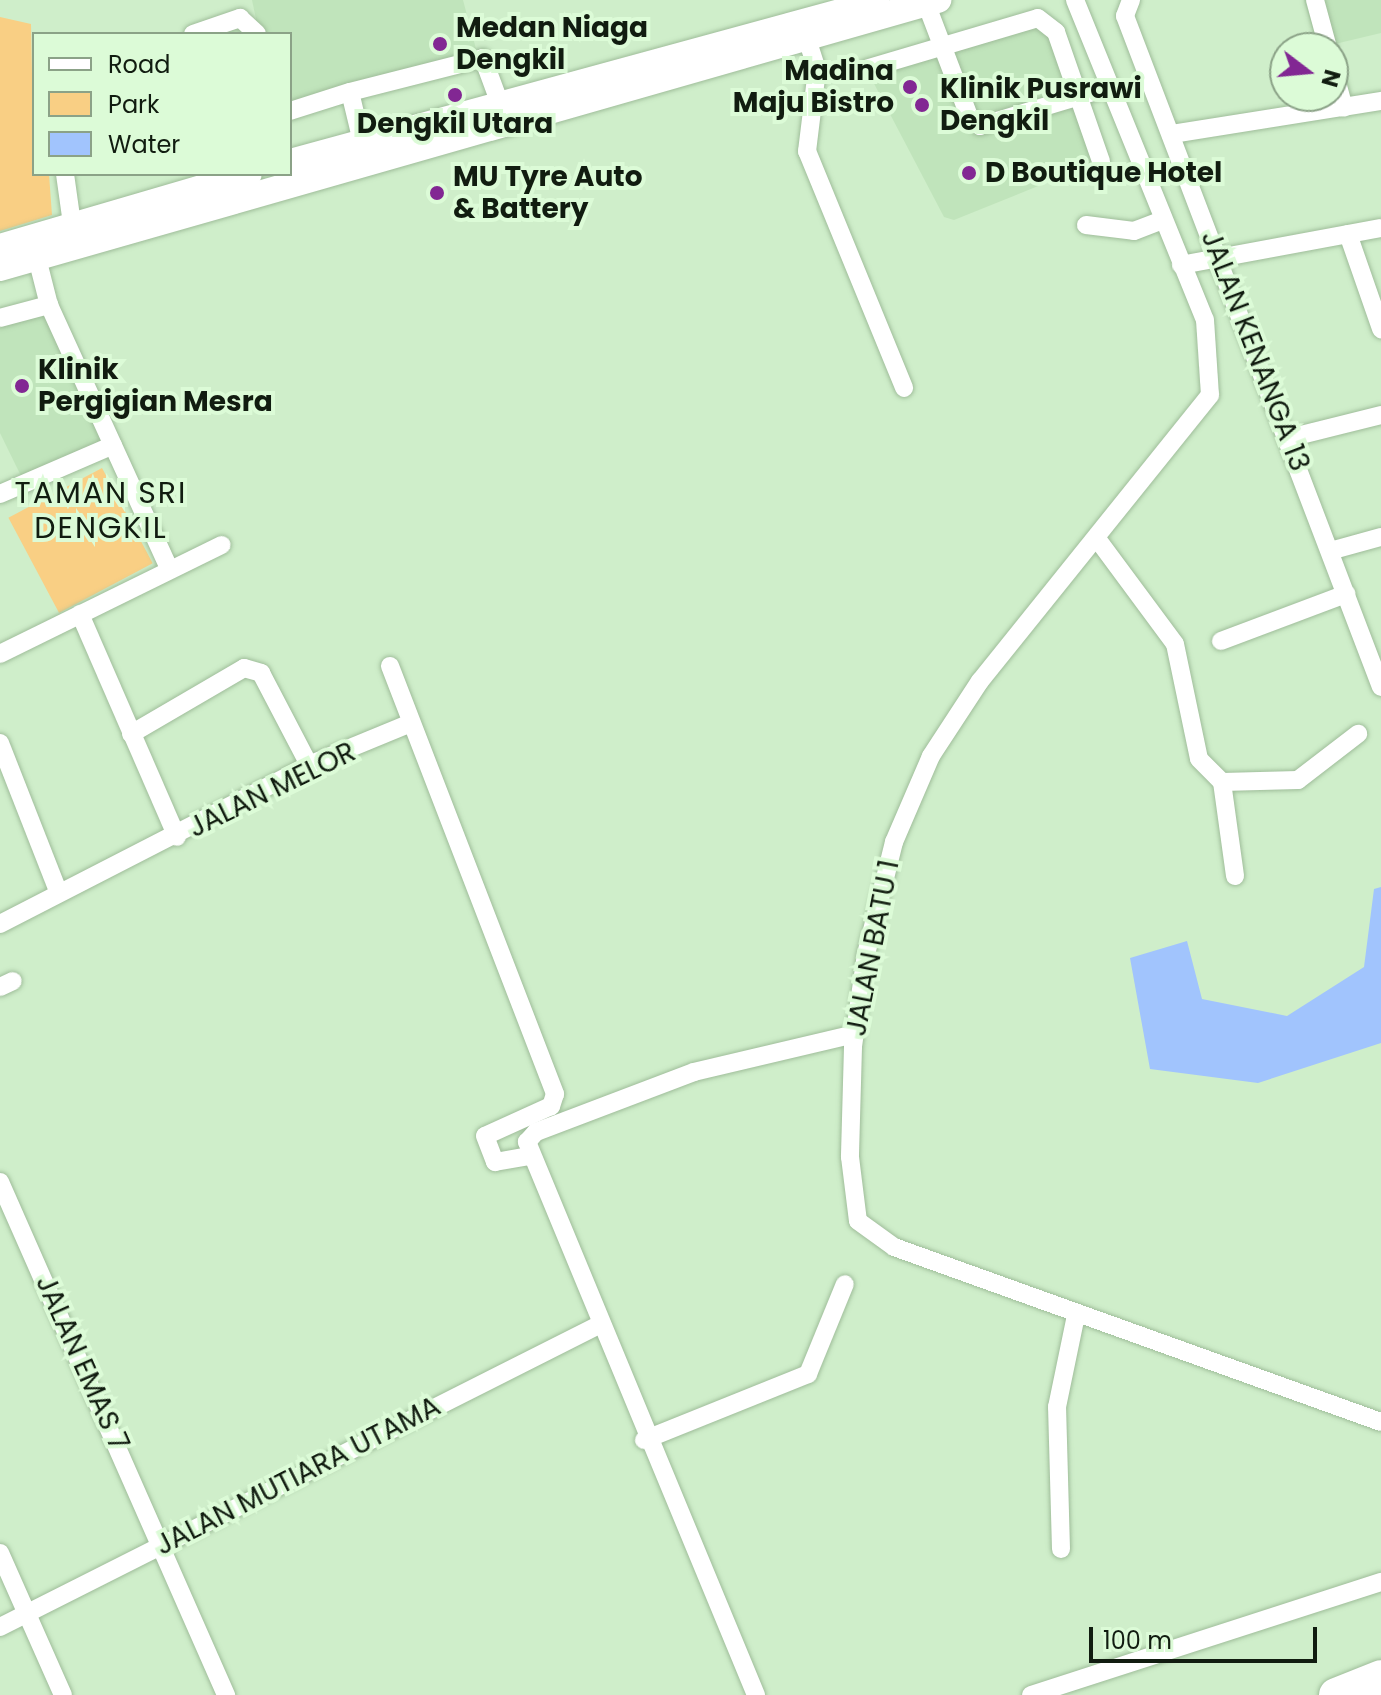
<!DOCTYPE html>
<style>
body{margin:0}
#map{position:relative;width:1381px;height:1695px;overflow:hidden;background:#cfeeca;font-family:Poppins,sans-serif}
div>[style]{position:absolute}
.built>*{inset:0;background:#c0e4bb}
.green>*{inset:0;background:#f9cf84;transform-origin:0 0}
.water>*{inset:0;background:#a1c4fd}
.roads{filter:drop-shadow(0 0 2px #9fbd9a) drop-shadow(0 0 2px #9fbd9a)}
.street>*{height:18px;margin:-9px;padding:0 9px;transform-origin:9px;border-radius:9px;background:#fff}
.secondary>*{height:26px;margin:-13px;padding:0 13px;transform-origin:13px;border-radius:13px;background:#fff}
.highway>*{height:34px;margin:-17px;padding:0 17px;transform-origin:17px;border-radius:17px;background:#fff}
.dots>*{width:22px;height:22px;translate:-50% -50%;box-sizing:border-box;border:4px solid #dcfbd7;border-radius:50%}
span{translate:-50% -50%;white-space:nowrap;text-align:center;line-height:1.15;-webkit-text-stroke:8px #dcfbd7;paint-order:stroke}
.poi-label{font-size:28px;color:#111c10;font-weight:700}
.left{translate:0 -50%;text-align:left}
.right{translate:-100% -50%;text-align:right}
.street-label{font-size:28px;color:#111c10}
.neighbourhood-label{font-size:30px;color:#111c10;letter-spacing:2px}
.legend{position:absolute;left:32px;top:32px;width:260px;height:144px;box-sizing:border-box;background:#dcfbd7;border:2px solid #8ba287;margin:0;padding:10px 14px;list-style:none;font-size:24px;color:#111c10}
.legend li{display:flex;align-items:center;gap:16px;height:40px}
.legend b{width:40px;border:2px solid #8ba287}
.north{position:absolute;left:1269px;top:32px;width:80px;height:80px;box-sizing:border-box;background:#dcfbd7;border:2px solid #8ba287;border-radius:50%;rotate:106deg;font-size:22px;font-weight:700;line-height:32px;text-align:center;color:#111c10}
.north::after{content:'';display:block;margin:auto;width:28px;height:36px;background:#822793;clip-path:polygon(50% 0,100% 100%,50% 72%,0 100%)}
.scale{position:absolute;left:1089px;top:1627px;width:228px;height:36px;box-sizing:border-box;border:4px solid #111c10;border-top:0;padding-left:10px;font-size:24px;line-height:28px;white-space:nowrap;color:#111c10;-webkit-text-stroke:6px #dcfbd7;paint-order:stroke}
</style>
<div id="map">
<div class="built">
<i style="clip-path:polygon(252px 0,463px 0,480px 64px,290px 118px,290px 34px,212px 34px,256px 19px)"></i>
<i style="clip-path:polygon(1304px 0,1381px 0,1381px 33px,1318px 48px)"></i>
<i style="clip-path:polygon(1027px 23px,1047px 29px,1095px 163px,954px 220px,944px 217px,869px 74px)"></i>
<i style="clip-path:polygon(47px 313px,105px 441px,22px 478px,0 433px,0 325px)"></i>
</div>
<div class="green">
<i style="clip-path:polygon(0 17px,31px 24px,34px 174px,49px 174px,52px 215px,0 231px)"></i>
<i style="left:102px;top:468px;width:108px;height:106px;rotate:62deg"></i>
</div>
<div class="water">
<i style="clip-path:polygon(1381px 887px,1381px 1043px,1258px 1083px,1150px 1069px,1130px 958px,1187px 941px,1202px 999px,1287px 1016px,1364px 967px,1374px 889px)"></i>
</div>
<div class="roads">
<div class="street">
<i style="left:1075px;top:0;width:345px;rotate:67.9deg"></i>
<i style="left:1205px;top:320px;width:75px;rotate:86.2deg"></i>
<i style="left:1210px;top:395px;width:367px;rotate:128.8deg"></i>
<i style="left:980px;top:681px;width:90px;rotate:123.2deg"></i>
<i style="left:931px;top:756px;width:94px;rotate:113.3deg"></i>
<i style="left:894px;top:842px;width:115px;rotate:104deg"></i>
<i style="left:866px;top:954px;width:94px;rotate:98deg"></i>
<i style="left:853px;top:1047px;width:110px;rotate:91.6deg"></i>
<i style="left:850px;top:1157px;width:64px;rotate:82.9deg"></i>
<i style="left:858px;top:1221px;width:44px;rotate:35.8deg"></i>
<i style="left:894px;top:1247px;width:517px;rotate:19.77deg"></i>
<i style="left:1131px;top:0;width:17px;rotate:111deg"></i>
<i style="left:1125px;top:16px;width:718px;rotate:69.12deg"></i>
<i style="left:1315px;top:0;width:50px;rotate:74.8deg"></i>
<i style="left:926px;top:3px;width:121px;rotate:69.2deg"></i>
<i style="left:969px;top:116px;width:15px;rotate:42deg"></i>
<i style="left:980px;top:126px;width:136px;rotate:-16.7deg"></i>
<i style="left:193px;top:34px;width:50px;rotate:-18.8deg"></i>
<i style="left:240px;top:18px;width:23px;rotate:43deg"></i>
<i style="left:808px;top:42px;width:29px;rotate:72deg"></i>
<i style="left:817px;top:70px;width:82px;rotate:97deg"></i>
<i style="left:807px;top:151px;width:256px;rotate:67.7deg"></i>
<i style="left:1333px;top:68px;width:41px;rotate:74.6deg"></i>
<i style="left:866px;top:69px;width:179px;rotate:-16.5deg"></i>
<i style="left:1038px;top:18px;width:23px;rotate:38deg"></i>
<i style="left:1056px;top:32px;width:137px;rotate:70.8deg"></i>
<i style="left:290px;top:111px;width:63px;rotate:-17.6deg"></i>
<i style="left:1172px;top:134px;width:212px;rotate:-9deg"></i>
<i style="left:362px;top:142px;width:51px;rotate:-103.5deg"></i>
<i style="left:350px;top:92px;width:137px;rotate:-14.3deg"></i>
<i style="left:483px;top:58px;width:49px;rotate:69.7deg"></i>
<i style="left:65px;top:174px;width:50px;rotate:82deg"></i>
<i style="left:1086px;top:225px;width:48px;rotate:7.1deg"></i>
<i style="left:1134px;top:231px;width:31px;rotate:-21deg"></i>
<i style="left:1348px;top:234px;width:101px;rotate:70.8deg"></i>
<i style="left:37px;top:258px;width:49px;rotate:75.7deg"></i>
<i style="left:49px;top:305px;width:291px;rotate:65.5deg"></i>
<i style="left:1181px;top:265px;width:203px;rotate:-10.5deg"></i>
<i style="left:0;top:318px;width:51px;rotate:-14.9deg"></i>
<i style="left:1289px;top:438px;width:95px;rotate:-14deg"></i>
<i style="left:0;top:494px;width:123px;rotate:-23.4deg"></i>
<i style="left:1098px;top:540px;width:129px;rotate:53.5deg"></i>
<i style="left:1175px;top:644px;width:117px;rotate:78.2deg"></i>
<i style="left:1199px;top:759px;width:33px;rotate:45deg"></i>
<i style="left:1222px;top:782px;width:95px;rotate:82.1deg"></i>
<i style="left:1330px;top:551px;width:53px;rotate:-15.4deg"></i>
<i style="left:80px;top:614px;width:243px;rotate:66.5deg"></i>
<i style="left:1221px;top:641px;width:134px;rotate:-20.6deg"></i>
<i style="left:0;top:654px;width:247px;rotate:-26.2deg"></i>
<i style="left:390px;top:666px;width:459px;rotate:68.9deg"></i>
<i style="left:555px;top:1094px;width:13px;rotate:108deg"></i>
<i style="left:551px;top:1106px;width:72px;rotate:155.6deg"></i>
<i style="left:485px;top:1136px;width:28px;rotate:69deg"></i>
<i style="left:495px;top:1162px;width:34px;rotate:-10deg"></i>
<i style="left:131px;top:734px;width:131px;rotate:-30.3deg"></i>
<i style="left:244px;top:668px;width:18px;rotate:16deg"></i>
<i style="left:261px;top:673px;width:104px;rotate:62.4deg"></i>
<i style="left:0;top:743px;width:159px;rotate:68.6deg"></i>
<i style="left:1222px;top:782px;width:76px;rotate:-1.5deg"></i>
<i style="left:1298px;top:780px;width:76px;rotate:-37.5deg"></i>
<i style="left:0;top:924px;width:348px;rotate:-27.2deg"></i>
<i style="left:309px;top:765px;width:110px;rotate:-22.4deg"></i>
<i style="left:0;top:987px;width:14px;rotate:-25deg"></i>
<i style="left:0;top:1182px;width:561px;rotate:66.22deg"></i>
<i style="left:644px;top:1440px;width:177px;rotate:-21.9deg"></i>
<i style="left:808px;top:1374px;width:97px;rotate:-67.7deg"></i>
<i style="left:1061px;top:1549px;width:142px;rotate:-91.6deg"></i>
<i style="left:1057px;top:1407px;width:94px;rotate:-78.3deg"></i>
<i style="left:0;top:1553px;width:155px;rotate:66.1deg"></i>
<i style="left:0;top:1627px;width:669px;rotate:-26.76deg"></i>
<i style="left:756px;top:1695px;width:599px;rotate:-112.49deg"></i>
<i style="left:527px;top:1142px;width:13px;rotate:-48deg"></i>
<i style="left:536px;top:1132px;width:169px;rotate:-20.8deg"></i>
<i style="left:694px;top:1072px;width:165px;rotate:-13.3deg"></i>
<i style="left:1031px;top:1695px;width:368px;rotate:-17.9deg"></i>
</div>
<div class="secondary">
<i style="left:290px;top:162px;width:608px;rotate:-15.25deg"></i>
<i style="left:0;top:247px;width:259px;rotate:-16.3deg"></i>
<i style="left:0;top:268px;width:976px;rotate:-15.95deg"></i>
</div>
<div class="highway">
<i style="left:1336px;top:1695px;width:48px;rotate:-21.8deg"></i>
</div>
</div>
<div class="dots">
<i style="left:440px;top:44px;background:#822793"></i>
<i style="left:910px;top:87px;background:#822793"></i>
<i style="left:455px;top:95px;background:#822793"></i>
<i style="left:922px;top:105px;background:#822793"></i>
<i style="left:969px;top:173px;background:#822793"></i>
<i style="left:437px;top:193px;background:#822793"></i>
<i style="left:22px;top:386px;background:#822793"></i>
</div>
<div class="poi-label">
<span class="left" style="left:456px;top:44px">Medan Niaga<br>Dengkil</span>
<span class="right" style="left:894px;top:87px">Madina<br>Maju Bistro</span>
<span class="left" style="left:940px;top:105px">Klinik Pusrawi<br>Dengkil</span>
<span style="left:455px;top:124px">Dengkil Utara</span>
<span class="left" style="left:985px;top:173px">D Boutique Hotel</span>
<span class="left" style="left:453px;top:193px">MU Tyre Auto<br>&amp; Battery</span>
<span class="left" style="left:38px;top:386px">Klinik<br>Pergigian Mesra</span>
</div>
<div class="street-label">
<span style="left:1255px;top:351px;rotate:69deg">JALAN KENANGA 13</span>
<span style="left:272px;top:790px;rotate:-26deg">JALAN MELOR</span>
<span style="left:873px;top:948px;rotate:-79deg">JALAN BATU 1</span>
<span style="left:82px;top:1363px;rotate:66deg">JALAN EMAS 7</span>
<span style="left:298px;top:1476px;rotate:-27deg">JALAN MUTIARA UTAMA</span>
</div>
<div class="neighbourhood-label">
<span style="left:101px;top:510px">TAMAN SRI<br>DENGKIL</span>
</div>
<ul class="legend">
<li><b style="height:10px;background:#fff"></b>Road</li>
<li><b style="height:22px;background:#f9cf84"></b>Park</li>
<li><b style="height:22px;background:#a1c4fd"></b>Water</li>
</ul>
<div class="north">N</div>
<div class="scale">100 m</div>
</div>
